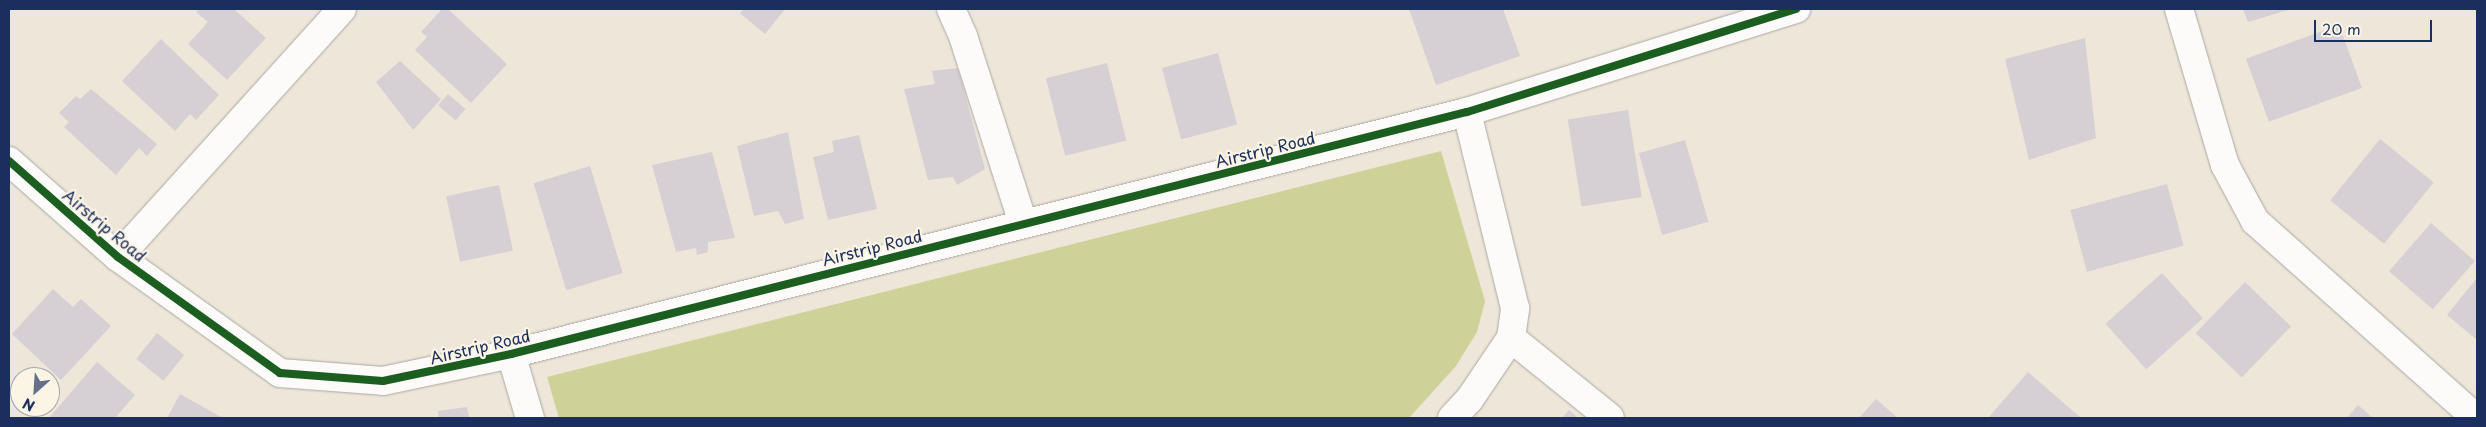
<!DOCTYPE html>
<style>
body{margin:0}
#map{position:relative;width:2486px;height:427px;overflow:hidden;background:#eee6d8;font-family:"Playpen Sans",sans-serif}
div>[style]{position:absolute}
.green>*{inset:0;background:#cfd298}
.building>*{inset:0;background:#d6cfd4;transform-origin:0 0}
.roads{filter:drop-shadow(0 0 1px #aaa8a5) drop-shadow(0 0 1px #aaa8a5)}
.minor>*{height:28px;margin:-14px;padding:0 14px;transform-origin:14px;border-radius:14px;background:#fcfbf9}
.cycleway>*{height:8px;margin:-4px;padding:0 4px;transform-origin:4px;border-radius:4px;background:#1b5e20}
span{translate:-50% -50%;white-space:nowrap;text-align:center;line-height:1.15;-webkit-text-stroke:4.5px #fcf5e5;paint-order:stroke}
.street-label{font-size:16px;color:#1b2f5e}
.frame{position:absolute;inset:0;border:10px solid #1b2f5e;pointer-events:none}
.north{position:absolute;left:10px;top:367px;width:50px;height:50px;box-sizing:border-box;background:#fcf5e5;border:1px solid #a2a6af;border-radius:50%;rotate:206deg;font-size:14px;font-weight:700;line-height:20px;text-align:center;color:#1b2f5e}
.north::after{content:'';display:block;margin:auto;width:18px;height:22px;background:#656f89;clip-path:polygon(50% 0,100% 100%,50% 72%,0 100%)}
.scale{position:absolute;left:2314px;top:20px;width:118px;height:22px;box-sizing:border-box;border:2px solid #1b2f5e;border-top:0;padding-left:6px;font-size:15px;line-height:18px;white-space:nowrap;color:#1b2f5e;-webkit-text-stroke:4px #fcf5e5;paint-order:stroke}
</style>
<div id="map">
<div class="green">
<i style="clip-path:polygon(1441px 151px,1485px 301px,1477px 332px,1456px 366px,1409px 418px,559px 418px,547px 377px)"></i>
</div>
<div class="building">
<i style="clip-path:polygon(199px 9px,234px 9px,266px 38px,227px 80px,188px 44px,208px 22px,196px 12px)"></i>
<i style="clip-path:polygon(442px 9px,448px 9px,507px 64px,471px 103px,415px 50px,427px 37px,421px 32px)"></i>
<i style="clip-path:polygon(744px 9px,785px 9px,765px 34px,740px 13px)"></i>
<i style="clip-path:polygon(1409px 9px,1503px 9px,1520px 56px,1436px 85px)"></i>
<i style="clip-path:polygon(2243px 9px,2291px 9px,2248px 22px)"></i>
<i style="left:2339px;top:25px;width:67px;height:99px;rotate:70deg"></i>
<i style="clip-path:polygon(2085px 38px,2096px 138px,2029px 160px,2005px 59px)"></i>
<i style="clip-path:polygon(161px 39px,219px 95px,196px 120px,190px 114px,175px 131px,122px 81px)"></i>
<i style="left:1218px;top:53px;width:74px;height:58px;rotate:75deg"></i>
<i style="clip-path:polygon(400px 61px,441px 99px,413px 130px,376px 82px)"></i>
<i style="left:1107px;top:63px;width:80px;height:63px;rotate:76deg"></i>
<i style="clip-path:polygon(958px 68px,985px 169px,957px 185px,953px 177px,928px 180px,904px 89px,935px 84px,932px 71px)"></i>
<i style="clip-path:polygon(91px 89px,157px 144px,147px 156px,139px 148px,116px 175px,64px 127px,69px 122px,59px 113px,76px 96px,80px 99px)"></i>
<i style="left:448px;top:94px;width:23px;height:15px;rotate:41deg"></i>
<i style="left:1628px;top:110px;width:88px;height:61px;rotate:81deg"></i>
<i style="clip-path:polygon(788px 132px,804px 219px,785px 224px,778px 211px,754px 216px,737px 146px)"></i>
<i style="clip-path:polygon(859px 135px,877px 209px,828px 220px,813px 157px,834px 152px,832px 141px)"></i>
<i style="left:2380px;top:139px;width:69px;height:79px;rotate:39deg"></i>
<i style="left:1685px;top:140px;width:85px;height:48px;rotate:74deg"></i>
<i style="clip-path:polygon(712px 152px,735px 238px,708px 242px,708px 252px,697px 255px,696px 248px,676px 252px,652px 165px)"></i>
<i style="left:590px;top:166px;width:112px;height:59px;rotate:73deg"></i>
<i style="left:2167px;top:184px;width:64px;height:100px;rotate:75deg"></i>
<i style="left:499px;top:185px;width:67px;height:54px;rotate:78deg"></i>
<i style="left:2431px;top:223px;width:58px;height:64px;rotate:41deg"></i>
<i style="left:2162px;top:273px;width:61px;height:76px;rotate:48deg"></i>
<i style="clip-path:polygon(2477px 278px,2477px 340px,2447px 315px)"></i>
<i style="left:2245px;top:282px;width:64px;height:71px;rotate:44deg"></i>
<i style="clip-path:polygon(53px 289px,73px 307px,81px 299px,111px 326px,61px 380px,12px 334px)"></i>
<i style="left:157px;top:333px;width:35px;height:33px;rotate:39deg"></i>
<i style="clip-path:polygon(97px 362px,135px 395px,115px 418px,49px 418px)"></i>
<i style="clip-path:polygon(40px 371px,57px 380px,50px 394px,50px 377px,37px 377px)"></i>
<i style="clip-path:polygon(2028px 372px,2081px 418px,1988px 418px)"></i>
<i style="clip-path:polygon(180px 394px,223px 418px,167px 418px)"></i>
<i style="clip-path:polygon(1876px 399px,1898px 418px,1859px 418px)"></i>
<i style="clip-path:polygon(2358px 405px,2373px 418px,2347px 418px)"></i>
<i style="clip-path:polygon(467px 407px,469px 418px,439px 418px,438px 411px)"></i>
<i style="clip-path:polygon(1569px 410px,1578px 418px,1562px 418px)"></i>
</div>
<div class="roads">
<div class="minor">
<i style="left:951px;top:9px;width:30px;rotate:66deg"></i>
<i style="left:963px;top:36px;width:196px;rotate:72.2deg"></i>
<i style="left:2179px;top:9px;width:163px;rotate:73.6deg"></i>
<i style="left:2225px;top:165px;width:64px;rotate:61.8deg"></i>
<i style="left:2255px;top:221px;width:296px;rotate:41.7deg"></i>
<i style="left:9px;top:161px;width:145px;rotate:41.4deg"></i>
<i style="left:118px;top:257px;width:199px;rotate:35.6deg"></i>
<i style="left:280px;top:373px;width:103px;rotate:4.4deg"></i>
<i style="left:383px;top:381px;width:131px;rotate:-11.9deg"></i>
<i style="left:511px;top:354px;width:986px;rotate:-14.21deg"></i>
<i style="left:1467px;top:112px;width:345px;rotate:-17.4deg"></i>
<i style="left:118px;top:257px;width:334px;rotate:-47.9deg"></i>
<i style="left:1511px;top:338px;width:127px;rotate:38.9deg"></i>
<i style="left:511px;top:354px;width:67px;rotate:73.5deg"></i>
<i style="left:1452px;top:418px;width:25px;rotate:-47deg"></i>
<i style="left:1469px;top:400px;width:75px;rotate:-55.9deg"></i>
<i style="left:1511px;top:338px;width:30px;rotate:-82deg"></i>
<i style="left:1515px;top:308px;width:202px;rotate:-103.8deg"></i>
</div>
</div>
<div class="cycleway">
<i style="left:9px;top:161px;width:145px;rotate:41.4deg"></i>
<i style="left:118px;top:257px;width:199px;rotate:35.6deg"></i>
<i style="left:280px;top:373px;width:103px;rotate:4.4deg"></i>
<i style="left:383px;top:381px;width:131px;rotate:-11.9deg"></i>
<i style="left:511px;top:354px;width:986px;rotate:-14.21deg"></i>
<i style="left:1467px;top:112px;width:345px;rotate:-17.4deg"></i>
</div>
<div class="street-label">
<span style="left:1265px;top:149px;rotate:-14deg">Airstrip Road</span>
<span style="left:105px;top:225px;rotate:40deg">Airstrip Road</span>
<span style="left:872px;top:247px;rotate:-14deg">Airstrip Road</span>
<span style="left:480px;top:346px;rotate:-13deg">Airstrip Road</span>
</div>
<div class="frame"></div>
<div class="north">N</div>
<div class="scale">20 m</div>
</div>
